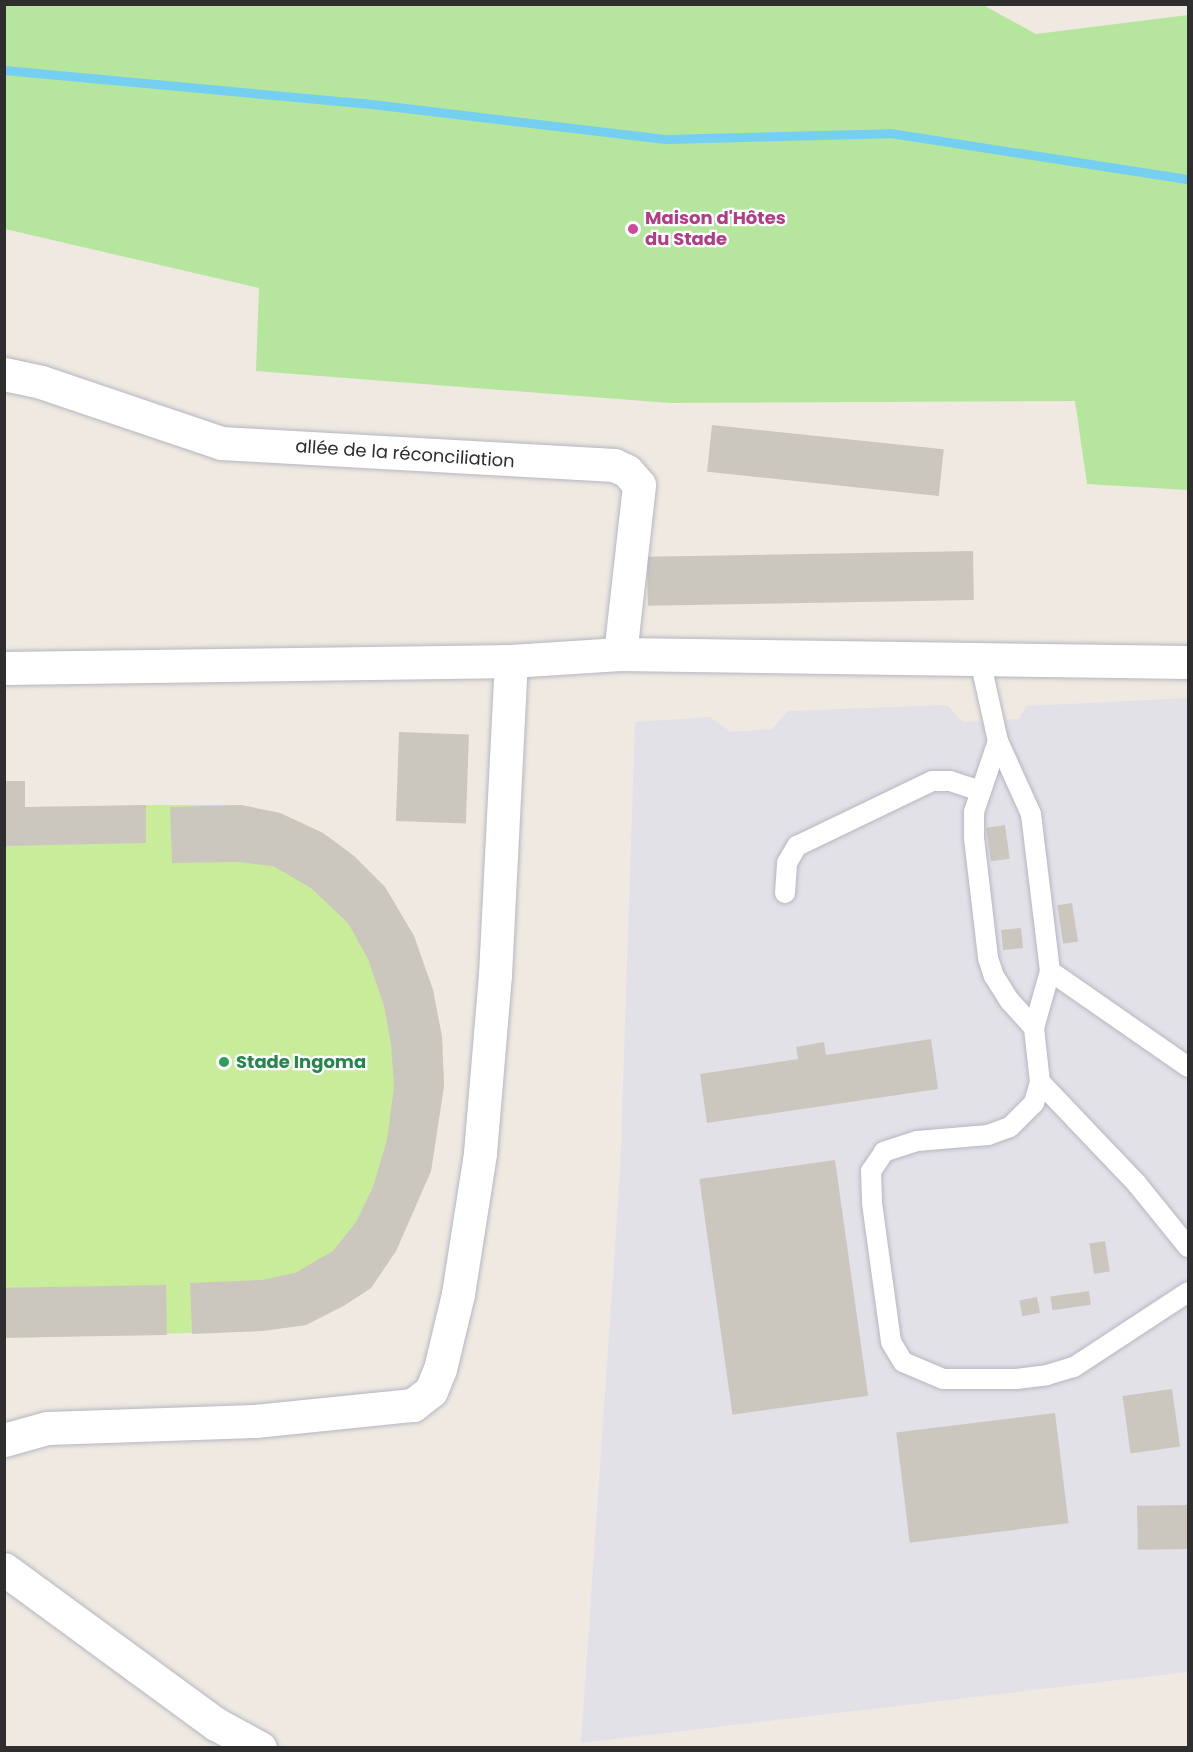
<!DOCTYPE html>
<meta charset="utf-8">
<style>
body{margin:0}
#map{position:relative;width:1193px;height:1752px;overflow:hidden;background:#efe9e1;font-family:Poppins,sans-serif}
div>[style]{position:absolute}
.industrial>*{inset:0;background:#e3e1e8}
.green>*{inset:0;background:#b6e59e}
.pitch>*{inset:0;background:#c9ec9a}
.stream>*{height:9px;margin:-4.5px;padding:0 4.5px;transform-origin:4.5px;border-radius:4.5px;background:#75cff0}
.building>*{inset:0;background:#cbc7bf;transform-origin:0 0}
.roads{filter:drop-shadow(0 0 2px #b4b7c1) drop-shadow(0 0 2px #b4b7c1)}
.service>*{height:20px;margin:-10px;padding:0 10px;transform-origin:10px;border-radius:10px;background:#fff}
.minor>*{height:33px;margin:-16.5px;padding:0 16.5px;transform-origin:16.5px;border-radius:16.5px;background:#fff}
.dots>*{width:16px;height:16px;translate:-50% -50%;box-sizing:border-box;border:3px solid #fff;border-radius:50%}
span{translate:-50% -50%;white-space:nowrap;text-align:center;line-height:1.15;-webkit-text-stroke:4.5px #fff;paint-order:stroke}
.hotel-label{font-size:18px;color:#b23c85;font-weight:700}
.left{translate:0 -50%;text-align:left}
.street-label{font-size:18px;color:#2e2e2e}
.leisure-label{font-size:18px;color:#27864d;font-weight:700}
.frame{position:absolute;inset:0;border:6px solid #2e2e2e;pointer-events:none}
</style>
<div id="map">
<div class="industrial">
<i style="clip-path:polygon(1188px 698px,1188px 1672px,581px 1743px,620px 1174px,635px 722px,710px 717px,731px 732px,772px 729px,788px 711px,947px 705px,963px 722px,1019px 719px,1026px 706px)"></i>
</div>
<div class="green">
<i style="clip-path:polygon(983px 5px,1036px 34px,1188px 15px,1188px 490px,1087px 484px,1075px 401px,670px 403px,256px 371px,259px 288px,5px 229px,5px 5px)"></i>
</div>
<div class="pitch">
<i style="clip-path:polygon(146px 805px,241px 805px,280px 813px,323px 833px,354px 856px,385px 887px,414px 936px,433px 990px,442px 1037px,444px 1086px,431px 1171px,396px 1251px,371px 1288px,345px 1305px,306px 1325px,262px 1331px,5px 1338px,5px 810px)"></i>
</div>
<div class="stream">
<i style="left:4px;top:70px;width:361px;rotate:5.3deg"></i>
<i style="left:363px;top:103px;width:306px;rotate:6.8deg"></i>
<i style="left:667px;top:139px;width:223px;rotate:-1.5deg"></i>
<i style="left:890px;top:133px;width:302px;rotate:8.8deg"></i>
</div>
<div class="building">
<i style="left:712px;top:425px;width:233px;height:47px;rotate:6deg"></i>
<i style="left:973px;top:551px;width:49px;height:326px;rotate:89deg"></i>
<i style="left:399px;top:732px;width:70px;height:89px;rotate:2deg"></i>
<i style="clip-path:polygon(4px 781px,25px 781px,25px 807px,146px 805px,146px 843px,4px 846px)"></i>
<i style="clip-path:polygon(241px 805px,280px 813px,323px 833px,354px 856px,385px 887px,414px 936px,433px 990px,442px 1037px,444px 1086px,431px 1171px,396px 1251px,371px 1288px,345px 1305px,306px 1325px,262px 1331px,192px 1334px,190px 1283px,262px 1280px,295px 1273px,333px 1251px,356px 1222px,373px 1187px,387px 1140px,394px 1087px,391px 1044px,384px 1006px,368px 959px,348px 923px,311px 888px,273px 866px,237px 862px,172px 863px,170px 807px)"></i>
<i style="left:1005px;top:825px;width:34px;height:19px;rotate:82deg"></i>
<i style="left:1072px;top:903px;width:39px;height:15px;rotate:81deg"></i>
<i style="left:1021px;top:928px;width:20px;height:20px;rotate:84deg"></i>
<i style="clip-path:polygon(931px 1039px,938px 1089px,707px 1123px,700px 1074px,798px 1059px,796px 1047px,824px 1042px,826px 1055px)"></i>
<i style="left:835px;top:1160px;width:238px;height:137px;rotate:82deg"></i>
<i style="left:1105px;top:1241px;width:31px;height:16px;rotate:81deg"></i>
<i style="left:166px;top:1285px;width:50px;height:162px;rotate:89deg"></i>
<i style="left:1089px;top:1291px;width:14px;height:39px;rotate:82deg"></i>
<i style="left:1037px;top:1297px;width:16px;height:18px;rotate:79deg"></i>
<i style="left:1172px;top:1389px;width:58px;height:50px;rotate:82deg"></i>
<i style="left:1055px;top:1413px;width:111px;height:160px;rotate:83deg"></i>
<i style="left:1187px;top:1505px;width:44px;height:50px;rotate:89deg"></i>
</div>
<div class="roads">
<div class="service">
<i style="left:980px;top:660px;width:83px;rotate:77.5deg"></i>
<i style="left:998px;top:741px;width:75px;rotate:108.7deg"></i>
<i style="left:974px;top:812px;width:26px;rotate:90deg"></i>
<i style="left:974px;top:838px;width:121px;rotate:83.3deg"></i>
<i style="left:988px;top:958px;width:19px;rotate:72deg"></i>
<i style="left:994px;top:976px;width:28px;rotate:58deg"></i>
<i style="left:1009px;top:1000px;width:38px;rotate:48deg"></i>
<i style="left:1034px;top:1028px;width:54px;rotate:83.7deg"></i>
<i style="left:1040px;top:1082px;width:22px;rotate:106deg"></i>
<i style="left:1034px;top:1103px;width:34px;rotate:135deg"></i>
<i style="left:1010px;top:1127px;width:23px;rotate:160deg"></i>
<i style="left:988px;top:1135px;width:71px;rotate:175.2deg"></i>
<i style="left:917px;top:1141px;width:35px;rotate:162deg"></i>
<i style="left:884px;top:1152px;width:23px;rotate:124deg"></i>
<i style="left:871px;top:1171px;width:32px;rotate:88deg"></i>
<i style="left:872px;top:1203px;width:140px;rotate:82.2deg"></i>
<i style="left:891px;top:1342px;width:23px;rotate:59deg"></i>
<i style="left:903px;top:1362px;width:43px;rotate:23deg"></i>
<i style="left:943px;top:1379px;width:73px"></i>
<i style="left:1016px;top:1379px;width:31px;rotate:-7deg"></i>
<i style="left:1047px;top:1375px;width:28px;rotate:-17deg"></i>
<i style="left:1074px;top:1367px;width:136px;rotate:-33.3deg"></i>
<i style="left:998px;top:741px;width:80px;rotate:65.7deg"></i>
<i style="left:1031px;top:814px;width:158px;rotate:83.1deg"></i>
<i style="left:1050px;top:971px;width:168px;rotate:34.8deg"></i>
<i style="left:785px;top:893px;width:30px;rotate:-86deg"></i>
<i style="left:787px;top:863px;width:20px;rotate:-60deg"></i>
<i style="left:797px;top:846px;width:150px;rotate:-25.7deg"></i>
<i style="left:932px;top:781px;width:18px"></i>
<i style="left:950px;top:781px;width:32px;rotate:18deg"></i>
<i style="left:1034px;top:1028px;width:59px;rotate:-74.3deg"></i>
<i style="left:1040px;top:1082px;width:141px;rotate:46.4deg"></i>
<i style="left:1137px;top:1184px;width:81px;rotate:51deg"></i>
</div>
<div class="minor">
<i style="left:4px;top:374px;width:38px;rotate:12deg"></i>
<i style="left:41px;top:382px;width:190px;rotate:18.7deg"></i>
<i style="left:221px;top:443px;width:394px;rotate:3.2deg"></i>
<i style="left:614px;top:465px;width:14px;rotate:25deg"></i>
<i style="left:627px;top:471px;width:18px;rotate:49deg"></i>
<i style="left:639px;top:485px;width:170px;rotate:96.4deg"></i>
<i style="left:4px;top:668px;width:507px;rotate:-0.79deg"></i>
<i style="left:511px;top:661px;width:109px;rotate:-3.7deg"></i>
<i style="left:620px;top:654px;width:568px;rotate:0.81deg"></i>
<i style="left:4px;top:1440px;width:45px;rotate:-15.6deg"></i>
<i style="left:47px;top:1428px;width:208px;rotate:-1.9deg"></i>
<i style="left:255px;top:1421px;width:159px;rotate:-5.8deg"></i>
<i style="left:413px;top:1405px;width:23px;rotate:-38deg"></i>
<i style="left:431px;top:1391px;width:24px;rotate:-68deg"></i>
<i style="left:440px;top:1369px;width:77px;rotate:-76.5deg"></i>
<i style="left:458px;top:1294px;width:143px;rotate:-81.1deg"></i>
<i style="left:480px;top:1153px;width:179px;rotate:-85.2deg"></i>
<i style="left:495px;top:975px;width:314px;rotate:-87.1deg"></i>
<i style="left:4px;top:1569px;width:263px;rotate:36.2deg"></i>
<i style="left:216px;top:1724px;width:50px;rotate:28.6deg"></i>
</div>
</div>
<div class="dots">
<i style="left:633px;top:229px;background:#d1479c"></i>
<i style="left:224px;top:1062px;background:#2e9e5b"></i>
</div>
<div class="hotel-label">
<span class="left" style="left:645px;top:229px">Maison d'Hôtes<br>du Stade</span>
</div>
<div class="street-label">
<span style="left:405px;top:454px;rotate:4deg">allée de la réconciliation</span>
</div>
<div class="leisure-label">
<span class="left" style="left:236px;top:1062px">Stade Ingoma</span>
</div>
<div class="frame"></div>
</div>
